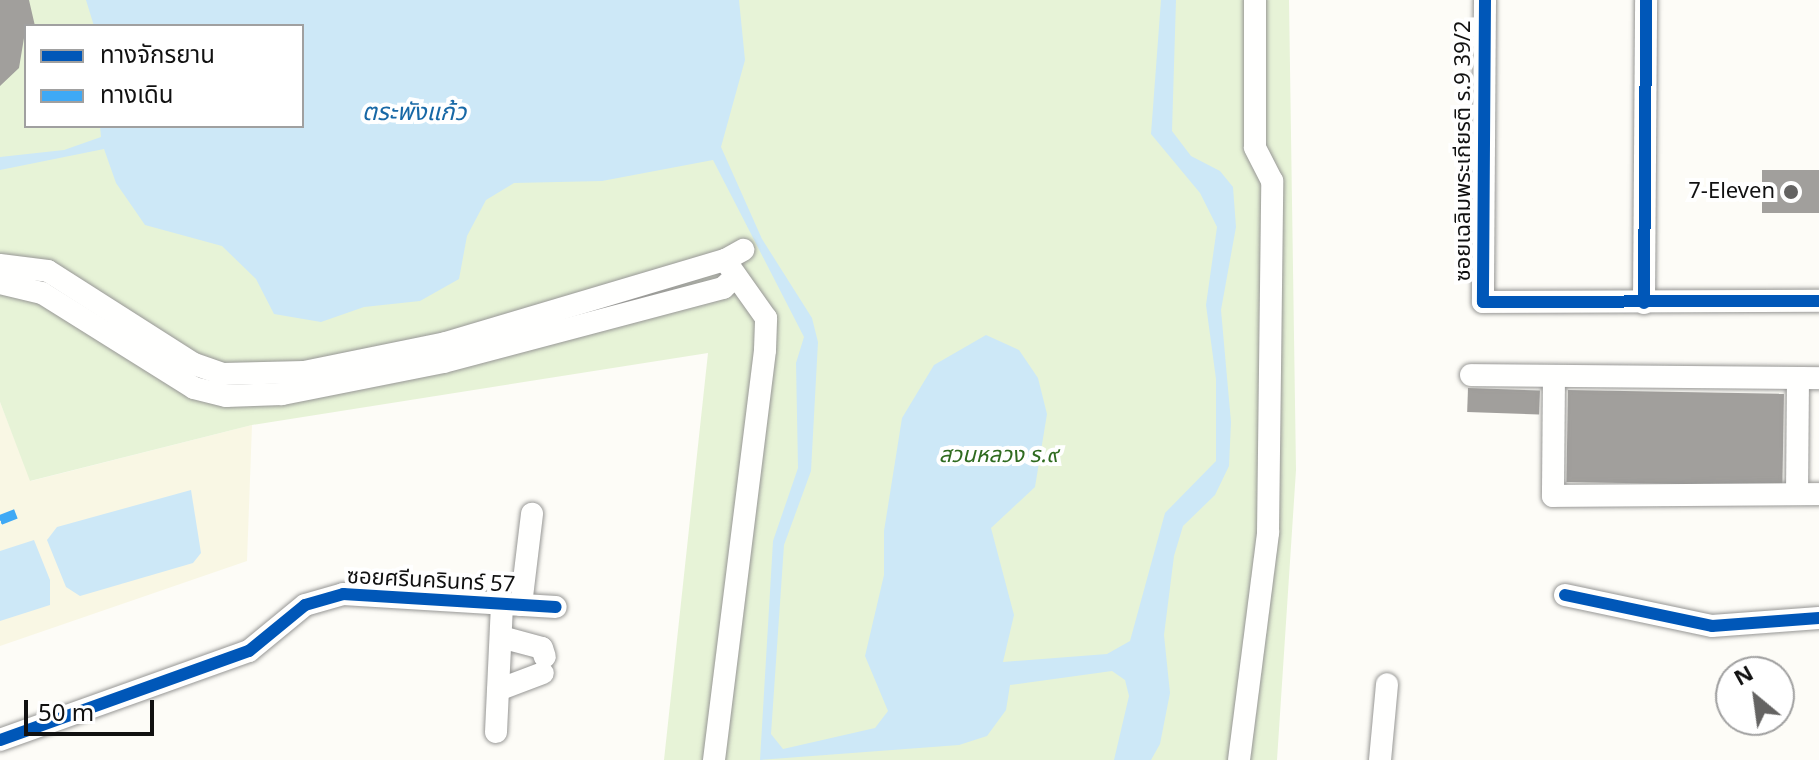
<!DOCTYPE html>
<meta charset="utf-8">
<style>
body{margin:0}
#map{position:relative;width:1819px;height:760px;overflow:hidden;background:#fdfcf7;font-family:Georgia,"Noto Sans Thai",serif}
div>[style]{position:absolute}
.farmland>*{inset:0;background:#f9f7e4}
.green>*{inset:0;background:#e7f3d7}
.water>*{inset:0;background:#cde8f7}
.building>*{inset:0;background:#a19f9c;transform-origin:0 0}
.roads{filter:drop-shadow(0 0 2px #979795) drop-shadow(0 0 2px #979795)}
.minor>*{height:22px;margin:-11px;padding:0 11px;transform-origin:11px;border-radius:11px;background:#fffffe}
.quiet>*{height:10px;margin-top:-5px;transform-origin:0;background:repeating-linear-gradient(90deg,#3fa9f5 0 20px,transparent 0 30px)}
.cycleway>*{height:12px;margin:-6px;padding:0 6px;transform-origin:6px;border-radius:6px;background:#0057b8}
.dots>*{width:22px;height:22px;translate:-50% -50%;box-sizing:border-box;border:4px solid #fff;border-radius:50%}
span{translate:-50% -50%;white-space:nowrap;text-align:center;line-height:1.15;-webkit-text-stroke:8px #fff;paint-order:stroke}
.street-label{font-size:22px;color:#111}
.poi-label{font-size:22px;color:#111}
.right{translate:-100% -50%;text-align:right}
.park-label{font-size:22px;color:#2f6b1f;font-style:italic}
.water-label{font-size:24px;color:#1768a6;font-style:italic}
.legend{position:absolute;left:24px;top:24px;width:280px;height:104px;box-sizing:border-box;background:#fff;border:2px solid #a0a0a0;margin:0;padding:10px 14px;list-style:none;font-size:24px;color:#111}
.legend li{display:flex;align-items:center;gap:16px;height:40px}
.legend b{width:40px;border:2px solid #a0a0a0}
.north{position:absolute;left:1715px;top:656px;width:80px;height:80px;box-sizing:border-box;background:#fff;border:2px solid #a0a0a0;border-radius:50%;rotate:331deg;font-size:22px;font-weight:700;line-height:32px;text-align:center;color:#111}
.north::after{content:'';display:block;margin:auto;width:28px;height:36px;background:#646362;clip-path:polygon(50% 0,100% 100%,50% 72%,0 100%)}
.scale{position:absolute;left:24px;top:700px;width:130px;height:36px;box-sizing:border-box;border:4px solid #111;border-top:0;padding-left:10px;font-size:24px;line-height:28px;white-space:nowrap;color:#111;-webkit-text-stroke:6px #fff;paint-order:stroke}
</style>
<div id="map">
<div class="farmland">
<i style="clip-path:polygon(0 402px,31px 481px,252px 425px,247px 561px,0 646px)"></i>
</div>
<div class="green">
<i style="clip-path:polygon(evenodd,0 0,1289px 0,1296px 470px,1277px 760px,664px 760px,708px 353px,252px 425px,30px 481px,0 402px,0 0,26px 26px,302px 26px,302px 126px,26px 126px,26px 26px)"></i>
</div>
<div class="water">
<i style="clip-path:polygon(86px 0,739px 0,745px 60px,721px 147px,762px 239px,812px 318px,818px 342px,811px 471px,784px 545px,771px 734px,783px 749px,875px 728px,888px 711px,865px 656px,884px 575px,884px 531px,902px 418px,934px 365px,986px 335px,1019px 350px,1038px 378px,1047px 414px,1035px 487px,991px 528px,1014px 615px,1003px 662px,1107px 654px,1130px 641px,1165px 513px,1216px 461px,1216px 379px,1206px 305px,1217px 227px,1200px 193px,1151px 134px,1161px 0,1176px 0,1172px 131px,1191px 156px,1220px 171px,1233px 187px,1236px 227px,1221px 310px,1231px 422px,1229px 466px,1215px 495px,1183px 526px,1174px 556px,1164px 635px,1170px 693px,1160px 744px,1151px 760px,1114px 760px,1129px 696px,1125px 680px,1112px 671px,1010px 685px,1006px 710px,987px 736px,959px 745px,760px 760px,773px 541px,798px 468px,796px 363px,804px 337px,713px 160px,602px 181px,514px 183px,486px 200px,467px 236px,459px 279px,420px 301px,364px 307px,321px 322px,274px 314px,256px 279px,222px 246px,145px 225px,116px 183px,104px 149px,0 170px,0 157px,64px 150px,101px 137px,100px 126px,302px 126px,302px 26px,94px 26px)"></i>
<i style="clip-path:polygon(191px 490px,201px 553px,193px 563px,80px 596px,66px 587px,47px 540px,57px 527px)"></i>
<i style="clip-path:polygon(34px 540px,50px 580px,50px 605px,0 621px,0 551px)"></i>
</div>
<div class="building">
<i style="clip-path:polygon(0 0,29px 0,35px 26px,26px 26px,19px 68px,0 86px)"></i>
<i style="left:1762px;top:170px;width:57px;height:43px"></i>
<i style="left:1468px;top:388px;width:72px;height:24px;rotate:2deg"></i>
<i style="left:1568px;top:390px;width:216px;height:92px;rotate:1deg"></i>
</div>
<div class="roads">
<div class="minor">
<i style="left:1485px;top:0;width:302px;rotate:90.4deg"></i>
<i style="left:1483px;top:302px;width:336px;rotate:-0.2deg"></i>
<i style="left:0;top:265px;width:48px;rotate:7.1deg"></i>
<i style="left:48px;top:271px;width:173px;rotate:32.5deg"></i>
<i style="left:194px;top:364px;width:31px;rotate:19deg"></i>
<i style="left:223px;top:374px;width:81px;rotate:-1.4deg"></i>
<i style="left:304px;top:372px;width:145px;rotate:-11.5deg"></i>
<i style="left:446px;top:343px;width:291px;rotate:-16.6deg"></i>
<i style="left:0;top:283px;width:43px;rotate:13.4deg"></i>
<i style="left:42px;top:293px;width:179px;rotate:32deg"></i>
<i style="left:194px;top:388px;width:33px;rotate:14deg"></i>
<i style="left:226px;top:396px;width:56px;rotate:-2deg"></i>
<i style="left:282px;top:394px;width:164px;rotate:-11.2deg"></i>
<i style="left:443px;top:362px;width:290px;rotate:-14.8deg"></i>
<i style="left:723px;top:288px;width:15px;rotate:-42deg"></i>
<i style="left:1644px;top:303px;width:303px;rotate:-89.6deg"></i>
<i style="left:1471px;top:375px;width:348px;rotate:0.5deg"></i>
<i style="left:1554px;top:376px;width:120px;rotate:90.5deg"></i>
<i style="left:1553px;top:496px;width:266px;rotate:-0.4deg"></i>
<i style="left:1797px;top:494px;width:115px;rotate:-89.5deg"></i>
<i style="left:1565px;top:595px;width:150px;rotate:11.9deg"></i>
<i style="left:1712px;top:626px;width:107px;rotate:-4.3deg"></i>
<i style="left:521px;top:605px;width:92px;rotate:-83.1deg"></i>
<i style="left:501px;top:637px;width:42px;rotate:15deg"></i>
<i style="left:542px;top:648px;width:9px;rotate:72deg"></i>
<i style="left:498px;top:690px;width:48px;rotate:-20.7deg"></i>
<i style="left:496px;top:732px;width:128px;rotate:-87.3deg"></i>
<i style="left:0;top:740px;width:264px;rotate:-19.7deg"></i>
<i style="left:249px;top:651px;width:72px;rotate:-39.4deg"></i>
<i style="left:305px;top:605px;width:40px;rotate:-16deg"></i>
<i style="left:343px;top:594px;width:213px;rotate:3.5deg"></i>
<i style="left:714px;top:760px;width:413px;rotate:-82.9deg"></i>
<i style="left:765px;top:350px;width:32px;rotate:-88deg"></i>
<i style="left:766px;top:318px;width:71px;rotate:-125.3deg"></i>
<i style="left:725px;top:260px;width:21px;rotate:-29deg"></i>
<i style="left:1239px;top:760px;width:229px;rotate:-82.7deg"></i>
<i style="left:1268px;top:533px;width:352px;rotate:-89.3deg"></i>
<i style="left:1272px;top:181px;width:38px;rotate:-117deg"></i>
<i style="left:1255px;top:147px;width:147px;rotate:-90deg"></i>
<i style="left:1380px;top:760px;width:76px;rotate:-84.7deg"></i>
</div>
</div>
<div class="quiet">
<i style="left:0;top:520px;width:17px;rotate:-21deg"></i>
</div>
<div class="cycleway">
<i style="left:1485px;top:0;width:302px;rotate:90.4deg"></i>
<i style="left:1483px;top:302px;width:336px;rotate:-0.2deg"></i>
<i style="left:1644px;top:303px;width:303px;rotate:-89.6deg"></i>
<i style="left:1565px;top:595px;width:150px;rotate:11.9deg"></i>
<i style="left:1712px;top:626px;width:107px;rotate:-4.3deg"></i>
<i style="left:0;top:740px;width:264px;rotate:-19.7deg"></i>
<i style="left:249px;top:651px;width:72px;rotate:-39.4deg"></i>
<i style="left:305px;top:605px;width:40px;rotate:-16deg"></i>
<i style="left:343px;top:594px;width:213px;rotate:3.5deg"></i>
</div>
<div class="dots">
<i style="left:1791px;top:192px;background:#646362"></i>
</div>
<div class="street-label">
<span style="left:1464px;top:151px;rotate:-90deg">ซอยเฉลิมพระเกียรติ ร.9 39/2</span>
<span style="left:431px;top:581px;rotate:3deg">ซอยศรีนครินทร์ 57</span>
</div>
<div class="poi-label">
<span class="right" style="left:1775px;top:192px">7-Eleven</span>
</div>
<div class="park-label">
<span style="left:998px;top:456px">สวนหลวง ร.๙</span>
</div>
<div class="water-label">
<span style="left:414px;top:114px">ตระพังแก้ว</span>
</div>
<ul class="legend">
<li><b style="height:10px;background:#0057b8"></b>ทางจักรยาน</li>
<li><b style="height:10px;background:#3fa9f5"></b>ทางเดิน</li>
</ul>
<div class="north">N</div>
<div class="scale">50 m</div>
</div>
